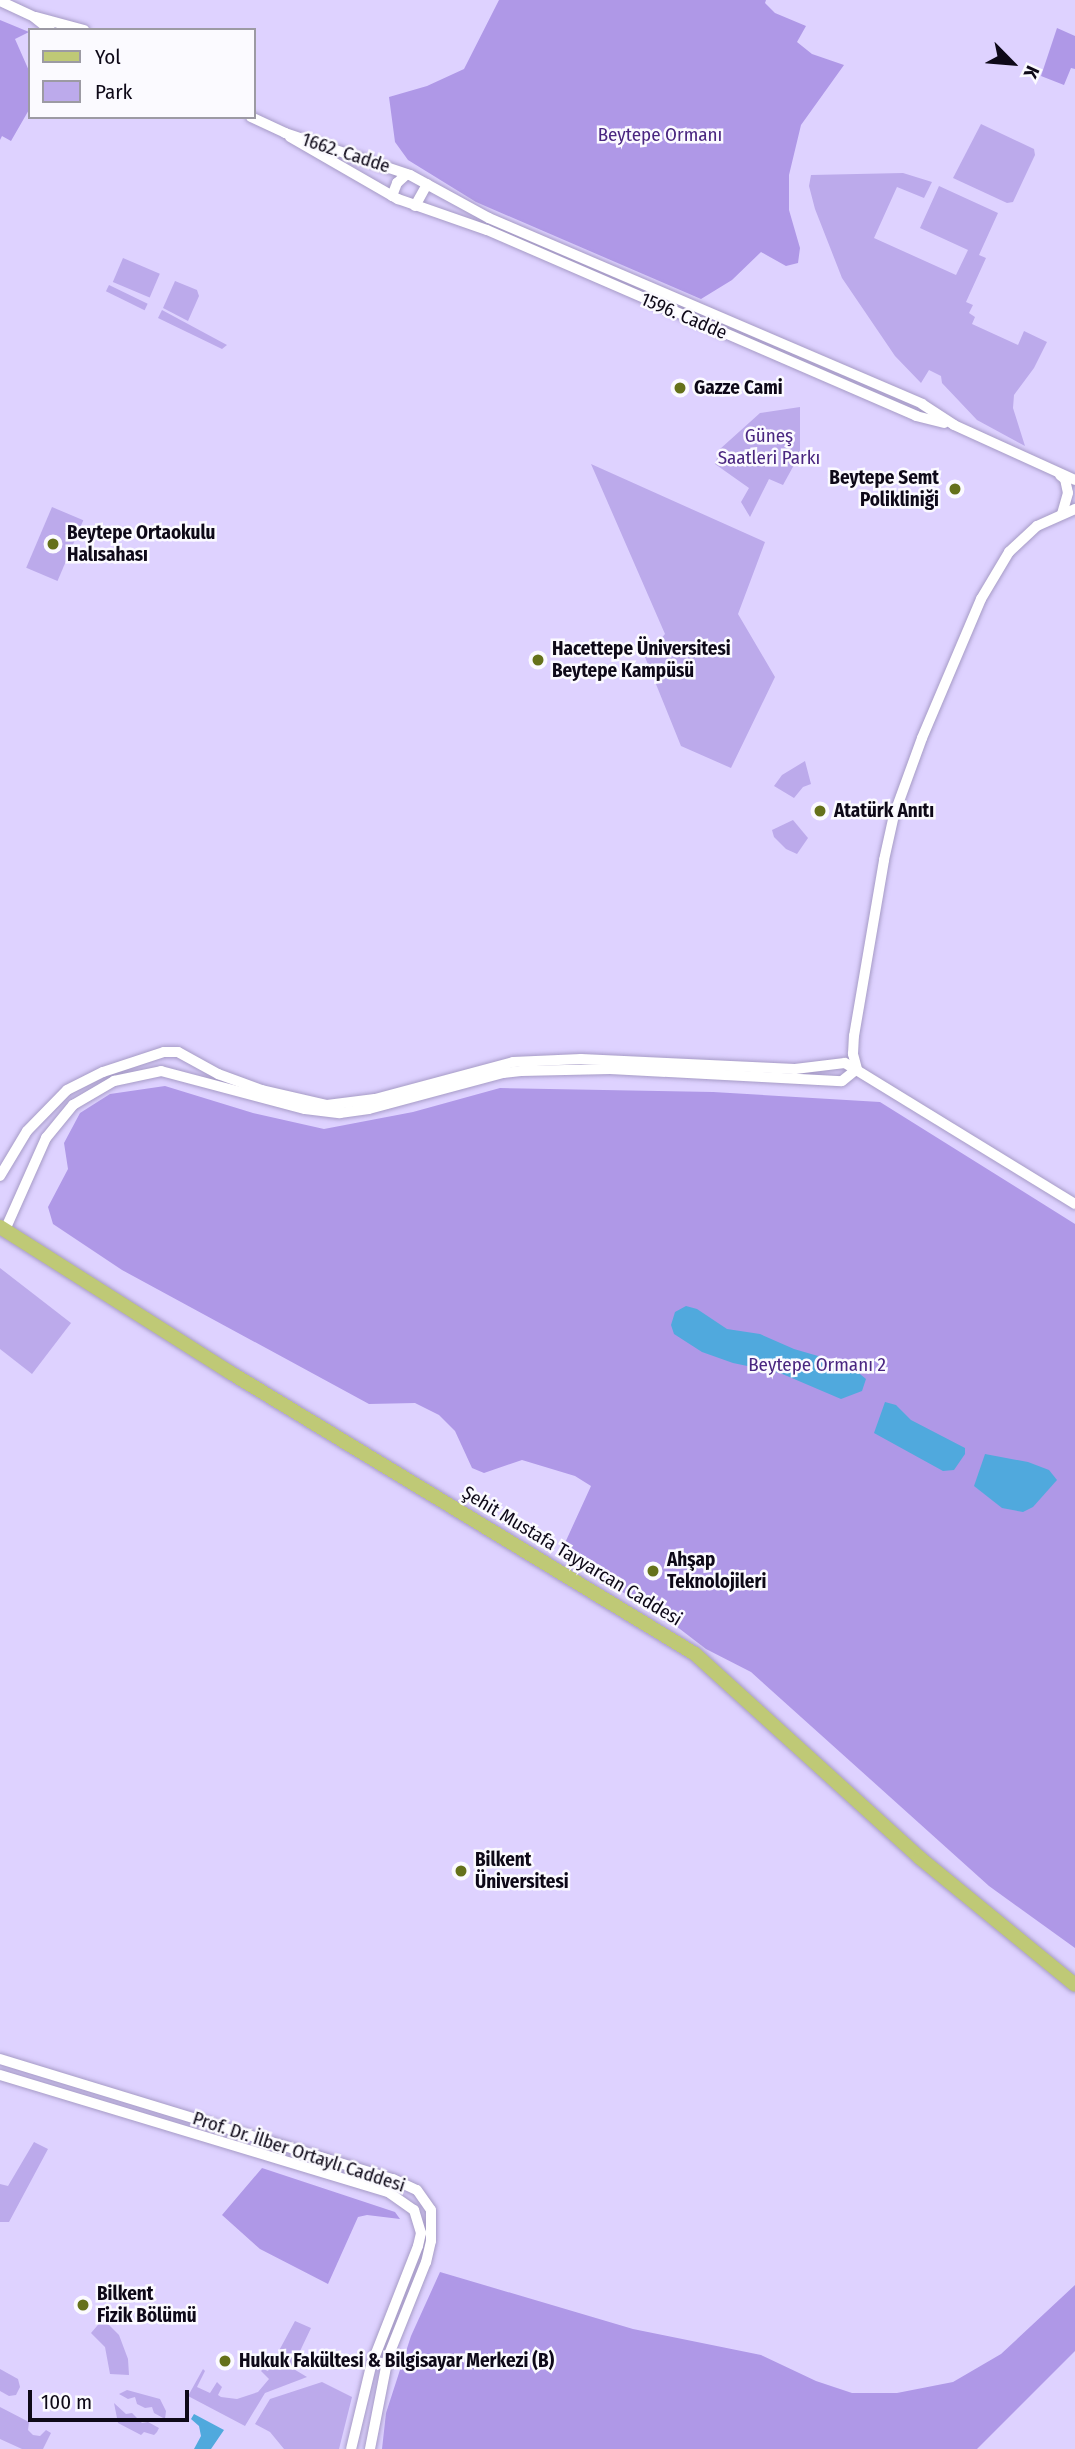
<!DOCTYPE html>
<meta charset="utf-8">
<style>
body{margin:0}
#map{position:relative;width:1075px;height:2449px;overflow:hidden;background:#ded2ff;font-family:"Fira Sans Condensed",sans-serif}
div>[style]{position:absolute}
.green>*{inset:0;background:#bcaaeb;transform-origin:0 0}
.forest>*{inset:0;background:#af98e7}
.water>*{inset:0;background:#50a9dd}
.roads{filter:drop-shadow(0 0 2px #a69bc6) drop-shadow(0 0 2px #a69bc6)}
.minor>*{height:10px;margin:-5px;padding:0 5px;transform-origin:5px;border-radius:5px;background:#fff}
.major>*{height:14px;margin:-7px;padding:0 7px;transform-origin:7px;border-radius:7px;background:#bfc976}
.dots>*{width:19px;height:19px;translate:-50% -50%;box-sizing:border-box;border:4px solid #fbfaff;border-radius:50%}
span{translate:-50% -50%;white-space:nowrap;text-align:center;line-height:1.15;-webkit-text-stroke:5px #fbfaff;paint-order:stroke}
.park-label{font-size:19px;color:#4a2680}
.street-label{font-size:19px;color:#0e0918}
.poi-label{font-size:19px;color:#0e0918;font-weight:700}
.left{translate:0 -50%;text-align:left}
.right{translate:-100% -50%;text-align:right}
.legend{position:absolute;left:28px;top:28px;width:228px;height:91px;box-sizing:border-box;background:#fbfaff;border:2px solid #9c9aa3;margin:0;padding:9px 12px;list-style:none;font-size:21px;color:#0e0918}
.legend li{display:flex;align-items:center;gap:14px;height:35px}
.legend b{width:35px;border:2px solid #9c9aa3}
.north{position:absolute;left:977px;top:28px;width:70px;height:70px;-webkit-text-stroke:5px #fbfaff;paint-order:stroke;rotate:115deg;font-size:19px;font-weight:700;line-height:28px;text-align:center;color:#0e0918}
.north::after{content:'';display:block;margin:auto;width:24px;height:32px;background:#0e0918;clip-path:polygon(50% 0,100% 100%,50% 72%,0 100%)}
.scale{position:absolute;left:28px;top:2390px;width:161px;height:32px;box-sizing:border-box;border:4px solid #0e0918;border-top:0;padding-left:9px;font-size:21px;line-height:24px;white-space:nowrap;color:#0e0918;-webkit-text-stroke:5px #fbfaff;paint-order:stroke}
</style>
<div id="map">
<div class="green">
<i style="clip-path:polygon(981px 124px,1034px 149px,1035px 155px,1013px 202px,1007px 203px,953px 178px)"></i>
<i style="clip-path:polygon(903px 173px,932px 182px,924px 198px,897px 187px,874px 238px,956px 275px,968px 250px,920px 228px,939px 186px,998px 213px,979px 255px,986px 258px,966px 302px,973px 305px,969px 313px,975px 317px,972px 324px,1018px 345px,1024px 331px,1047px 342px,1034px 368px,1014px 395px,1013px 408px,1025px 446px,977px 420px,942px 383px,941px 376px,929px 370px,921px 383px,895px 356px,842px 278px,815px 209px,809px 186px,811px 175px)"></i>
<i style="left:123px;top:258px;width:40px;height:26px;rotate:23deg"></i>
<i style="clip-path:polygon(175px 281px,197px 290px,199px 296px,188px 321px,163px 308px)"></i>
<i style="left:109px;top:285px;width:43px;height:7px;rotate:26deg"></i>
<i style="clip-path:polygon(162px 310px,227px 345px,222px 349px,158px 318px)"></i>
<i style="clip-path:polygon(800px 407px,800px 454px,783px 485px,769px 479px,750px 517px,741px 502px,749px 488px,715px 464px,720px 449px,760px 413px)"></i>
<i style="clip-path:polygon(591px 464px,765px 542px,738px 614px,775px 677px,731px 768px,681px 746px,645px 657px,665px 634px)"></i>
<i style="left:52px;top:507px;width:34px;height:66px;rotate:23deg"></i>
<i style="clip-path:polygon(805px 761px,811px 784px,803px 787px,794px 798px,774px 786px,782px 775px)"></i>
<i style="clip-path:polygon(793px 820px,808px 838px,797px 854px,786px 849px,774px 837px,772px 830px)"></i>
<i style="clip-path:polygon(0 1268px,71px 1323px,32px 1374px,0 1349px)"></i>
<i style="clip-path:polygon(34px 2142px,48px 2149px,9px 2222px,0 2222px,0 2184px,8px 2186px)"></i>
<i style="clip-path:polygon(103px 2319px,119px 2335px,128px 2359px,129px 2375px,110px 2374px,105px 2347px,91px 2333px)"></i>
<i style="clip-path:polygon(295px 2321px,311px 2328px,292px 2368px,307px 2377px,265px 2393px,245px 2426px,188px 2396px,203px 2369px,205px 2371px,197px 2387px,210px 2393px,217px 2382px,222px 2387px,218px 2395px,221px 2397px,237px 2399px,258px 2392px,269px 2379px,261px 2371px,263px 2369px,268px 2371px)"></i>
<i style="clip-path:polygon(0 2369px,18px 2379px,20px 2387px,16px 2395px,9px 2396px,0 2391px)"></i>
<i style="clip-path:polygon(322px 2382px,352px 2397px,339px 2449px,284px 2449px,270px 2432px,255px 2424px,270px 2399px)"></i>
<i style="clip-path:polygon(127px 2390px,160px 2399px,166px 2411px,165px 2419px,154px 2413px,152px 2407px,145px 2408px,137px 2404px,135px 2397px,128px 2399px,119px 2394px)"></i>
<i style="clip-path:polygon(114px 2403px,126px 2414px,132px 2413px,142px 2423px,148px 2422px,159px 2428px,157px 2432px,154px 2435px,144px 2432px,141px 2435px,118px 2423px)"></i>
<i style="clip-path:polygon(0 2407px,29px 2422px,28px 2430px,33px 2435px,40px 2436px,46px 2430px,51px 2433px,43px 2449px,22px 2449px,0 2439px)"></i>
</div>
<div class="forest">
<i style="clip-path:polygon(499px 0,766px 0,765px 3px,775px 13px,806px 26px,797px 42px,812px 54px,844px 65px,801px 125px,789px 175px,789px 210px,800px 248px,798px 263px,786px 266px,761px 252px,732px 280px,701px 299px,476px 202px,408px 160px,395px 142px,389px 97px,427px 86px,464px 69px)"></i>
<i style="clip-path:polygon(0 20px,29px 32px,15px 39px,30px 73px,30px 108px,11px 141px,2px 136px,0 140px)"></i>
<i style="clip-path:polygon(1057px 28px,1075px 36px,1075px 69px,1071px 68px,1064px 85px,1041px 76px)"></i>
<i style="clip-path:polygon(165px 1086px,253px 1113px,324px 1129px,413px 1112px,500px 1088px,713px 1092px,880px 1102px,1075px 1224px,1075px 1948px,989px 1886px,751px 1672px,706px 1649px,659px 1613px,559px 1556px,591px 1486px,575px 1476px,522px 1460px,484px 1473px,472px 1468px,455px 1431px,439px 1415px,415px 1403px,369px 1404px,122px 1270px,53px 1224px,48px 1207px,68px 1169px,64px 1143px,80px 1113px,110px 1094px)"></i>
<i style="clip-path:polygon(262px 2168px,395px 2212px,400px 2219px,367px 2215px,358px 2217px,328px 2284px,260px 2249px,222px 2215px)"></i>
<i style="clip-path:polygon(440px 2272px,633px 2329px,761px 2355px,816px 2381px,852px 2393px,897px 2393px,953px 2382px,1001px 2354px,1075px 2285px,1075px 2351px,977px 2449px,382px 2449px,386px 2413px,411px 2336px)"></i>
</div>
<div class="water">
<i style="clip-path:polygon(686px 1306px,697px 1309px,727px 1329px,760px 1334px,794px 1349px,849px 1365px,866px 1379px,862px 1391px,841px 1399px,780px 1373px,733px 1363px,702px 1352px,674px 1334px,671px 1325px,675px 1312px)"></i>
<i style="clip-path:polygon(885px 1402px,896px 1405px,911px 1420px,965px 1448px,965px 1454px,954px 1470px,943px 1471px,874px 1433px)"></i>
<i style="clip-path:polygon(985px 1454px,1028px 1462px,1049px 1470px,1057px 1480px,1033px 1507px,1023px 1512px,1002px 1508px,974px 1486px)"></i>
<i style="clip-path:polygon(194px 2414px,224px 2430px,211px 2449px,194px 2449px,201px 2436px,199px 2426px,191px 2419px)"></i>
</div>
<div class="roads">
<div class="minor">
<i style="left:0;top:1px;width:38px;rotate:25deg"></i>
<i style="left:34px;top:17px;width:21px;rotate:39deg"></i>
<i style="left:36px;top:17px;width:50px;rotate:15.2deg"></i>
<i style="left:251px;top:117px;width:38px;rotate:25deg"></i>
<i style="left:285px;top:133px;width:132px;rotate:18.6deg"></i>
<i style="left:410px;top:175px;width:90px;rotate:28.6deg"></i>
<i style="left:489px;top:218px;width:471px;rotate:23.2deg"></i>
<i style="left:922px;top:404px;width:38px;rotate:33deg"></i>
<i style="left:954px;top:425px;width:133px;rotate:24.4deg"></i>
<i style="left:290px;top:137px;width:125px;rotate:29.9deg"></i>
<i style="left:398px;top:199px;width:94px;rotate:19.2deg"></i>
<i style="left:487px;top:230px;width:468px;rotate:23.4deg"></i>
<i style="left:916px;top:416px;width:29px;rotate:14deg"></i>
<i style="left:392px;top:196px;width:14px;rotate:-69deg"></i>
<i style="left:397px;top:183px;width:13px;rotate:-42deg"></i>
<i style="left:415px;top:206px;width:25px;rotate:-61deg"></i>
<i style="left:1060px;top:475px;width:6px;rotate:39deg"></i>
<i style="left:1065px;top:479px;width:14px;rotate:78deg"></i>
<i style="left:1068px;top:493px;width:22px;rotate:106deg"></i>
<i style="left:857px;top:1069px;width:16px;rotate:-105deg"></i>
<i style="left:853px;top:1054px;width:18px;rotate:-87deg"></i>
<i style="left:854px;top:1036px;width:179px;rotate:-80.3deg"></i>
<i style="left:884px;top:860px;width:46px;rotate:-77.5deg"></i>
<i style="left:894px;top:815px;width:82px;rotate:-70deg"></i>
<i style="left:922px;top:738px;width:151px;rotate:-67deg"></i>
<i style="left:981px;top:599px;width:55px;rotate:-59.2deg"></i>
<i style="left:1009px;top:552px;width:38px;rotate:-43deg"></i>
<i style="left:1037px;top:526px;width:42px;rotate:-24.1deg"></i>
<i style="left:0;top:1176px;width:52px;rotate:-59deg"></i>
<i style="left:27px;top:1131px;width:57px;rotate:-45.7deg"></i>
<i style="left:67px;top:1090px;width:40px;rotate:-26.6deg"></i>
<i style="left:103px;top:1072px;width:64px;rotate:-18.2deg"></i>
<i style="left:164px;top:1052px;width:14px"></i>
<i style="left:178px;top:1052px;width:46px;rotate:28.8deg"></i>
<i style="left:218px;top:1074px;width:47px;rotate:20deg"></i>
<i style="left:262px;top:1090px;width:67px;rotate:13deg"></i>
<i style="left:327px;top:1105px;width:48px;rotate:-7.1deg"></i>
<i style="left:375px;top:1099px;width:143px;rotate:-15deg"></i>
<i style="left:513px;top:1062px;width:68px;rotate:-2.5deg"></i>
<i style="left:581px;top:1059px;width:214px;rotate:2.7deg"></i>
<i style="left:795px;top:1069px;width:50px;rotate:-6.8deg"></i>
<i style="left:845px;top:1063px;width:270px;rotate:31.5deg"></i>
<i style="left:5px;top:1230px;width:101px;rotate:-66deg"></i>
<i style="left:46px;top:1138px;width:43px;rotate:-50.7deg"></i>
<i style="left:73px;top:1105px;width:48px;rotate:-30.3deg"></i>
<i style="left:114px;top:1081px;width:48px;rotate:-12deg"></i>
<i style="left:161px;top:1071px;width:149px;rotate:14.8deg"></i>
<i style="left:305px;top:1109px;width:35px;rotate:7deg"></i>
<i style="left:340px;top:1113px;width:29px;rotate:-8deg"></i>
<i style="left:369px;top:1109px;width:139px;rotate:-15deg"></i>
<i style="left:503px;top:1073px;width:18px;rotate:-6deg"></i>
<i style="left:521px;top:1071px;width:89px;rotate:-1.3deg"></i>
<i style="left:610px;top:1069px;width:232px;rotate:3deg"></i>
<i style="left:842px;top:1081px;width:19px;rotate:-39deg"></i>
<i style="left:0;top:2059px;width:411px;rotate:17deg"></i>
<i style="left:393px;top:2179px;width:26px;rotate:25deg"></i>
<i style="left:417px;top:2190px;width:24px;rotate:55deg"></i>
<i style="left:431px;top:2210px;width:31px;rotate:90deg"></i>
<i style="left:431px;top:2241px;width:22px;rotate:103deg"></i>
<i style="left:426px;top:2262px;width:102px;rotate:111.8deg"></i>
<i style="left:388px;top:2357px;width:94px;rotate:101.1deg"></i>
<i style="left:0;top:2075px;width:405px;rotate:16.8deg"></i>
<i style="left:388px;top:2192px;width:32px;rotate:35deg"></i>
<i style="left:414px;top:2210px;width:24px;rotate:73deg"></i>
<i style="left:421px;top:2233px;width:13px;rotate:103deg"></i>
<i style="left:418px;top:2246px;width:129px;rotate:111.4deg"></i>
<i style="left:371px;top:2366px;width:85px;rotate:103.5deg"></i>
</div>
<div class="major">
<i style="left:0;top:1227px;width:273px;rotate:32.3deg"></i>
<i style="left:231px;top:1373px;width:542px;rotate:31.2deg"></i>
<i style="left:695px;top:1654px;width:304px;rotate:42.2deg"></i>
<i style="left:920px;top:1858px;width:200px;rotate:39.3deg"></i>
</div>
</div>
<div class="dots">
<i style="left:680px;top:388px;background:#65711b"></i>
<i style="left:955px;top:489px;background:#65711b"></i>
<i style="left:53px;top:544px;background:#65711b"></i>
<i style="left:538px;top:660px;background:#65711b"></i>
<i style="left:820px;top:811px;background:#65711b"></i>
<i style="left:653px;top:1571px;background:#65711b"></i>
<i style="left:461px;top:1871px;background:#65711b"></i>
<i style="left:83px;top:2305px;background:#65711b"></i>
<i style="left:225px;top:2361px;background:#65711b"></i>
</div>
<div class="park-label">
<span style="left:660px;top:135px">Beytepe Ormanı</span>
<span style="left:769px;top:447px">Güneş<br>Saatleri Parkı</span>
<span style="left:817px;top:1365px">Beytepe Ormanı 2</span>
</div>
<div class="street-label">
<span style="left:346px;top:153px;rotate:18deg">1662. Cadde</span>
<span style="left:684px;top:316px;rotate:23deg">1596. Cadde</span>
<span style="left:572px;top:1556px;rotate:31deg">Şehit Mustafa Tayyarcan Caddesi</span>
<span style="left:299px;top:2152px;rotate:18deg">Prof. Dr. İlber Ortaylı Caddesi</span>
</div>
<div class="poi-label">
<span class="left" style="left:694px;top:388px">Gazze Cami</span>
<span class="right" style="left:939px;top:489px">Beytepe Semt<br>Polikliniği</span>
<span class="left" style="left:67px;top:544px">Beytepe Ortaokulu<br>Halısahası</span>
<span class="left" style="left:552px;top:660px">Hacettepe Üniversitesi<br>Beytepe Kampüsü</span>
<span class="left" style="left:834px;top:811px">Atatürk Anıtı</span>
<span class="left" style="left:667px;top:1571px">Ahşap<br>Teknolojileri</span>
<span class="left" style="left:475px;top:1871px">Bilkent<br>Üniversitesi</span>
<span class="left" style="left:97px;top:2305px">Bilkent<br>Fizik Bölümü</span>
<span class="left" style="left:239px;top:2361px">Hukuk Fakültesi &amp; Bilgisayar Merkezi (B)</span>
</div>
<ul class="legend">
<li><b style="height:9px;background:#bfc976"></b>Yol</li>
<li><b style="height:19px;background:#bcaaeb"></b>Park</li>
</ul>
<div class="north">K</div>
<div class="scale">100 m</div>
</div>
